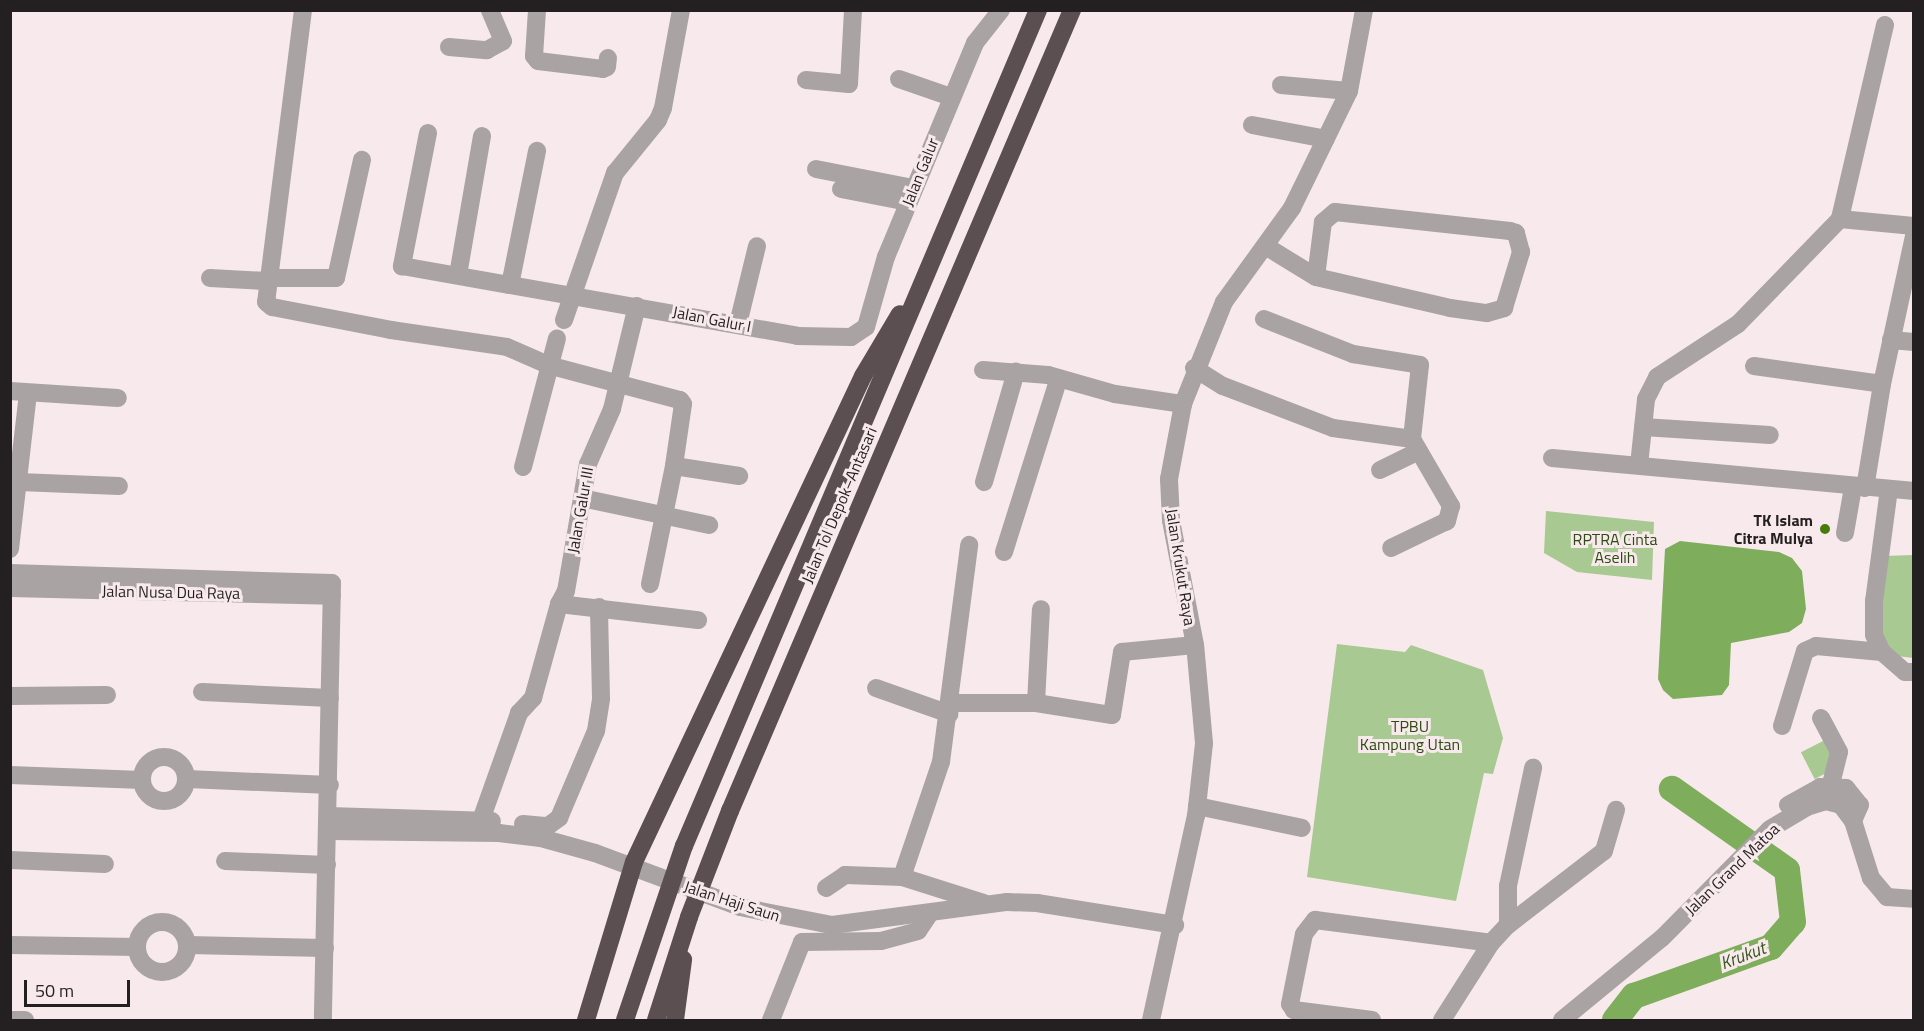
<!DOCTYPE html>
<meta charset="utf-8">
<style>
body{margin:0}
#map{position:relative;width:1924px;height:1031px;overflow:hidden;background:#f8eaec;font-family:"Titillium Web",sans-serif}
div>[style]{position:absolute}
.green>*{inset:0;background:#a8c991;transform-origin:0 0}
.water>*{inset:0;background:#7ead5b}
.river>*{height:26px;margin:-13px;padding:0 13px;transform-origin:13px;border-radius:13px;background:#7ead5b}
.minor>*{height:18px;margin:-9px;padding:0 9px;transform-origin:9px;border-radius:9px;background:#a9a3a3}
.minor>.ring{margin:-9px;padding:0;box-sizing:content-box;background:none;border:18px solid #a9a3a3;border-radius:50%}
.highway>*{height:18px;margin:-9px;padding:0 9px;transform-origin:9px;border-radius:9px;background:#5b4f51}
.dots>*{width:16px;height:16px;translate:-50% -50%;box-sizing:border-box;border:3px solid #f8eaec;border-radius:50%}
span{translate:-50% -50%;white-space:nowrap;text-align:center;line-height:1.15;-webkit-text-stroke:6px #f8eaec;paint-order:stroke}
.street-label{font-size:16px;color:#241f20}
.poi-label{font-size:16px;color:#241f20;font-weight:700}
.right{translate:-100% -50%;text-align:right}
.park-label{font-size:16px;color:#2d4b12}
.water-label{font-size:18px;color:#37551d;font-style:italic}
.frame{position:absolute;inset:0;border:12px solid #241f20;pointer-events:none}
.scale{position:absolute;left:24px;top:980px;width:106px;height:27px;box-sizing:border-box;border:3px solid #241f20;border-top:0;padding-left:8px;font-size:18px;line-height:21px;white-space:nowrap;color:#241f20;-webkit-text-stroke:4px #f8eaec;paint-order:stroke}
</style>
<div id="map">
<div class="green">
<i style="clip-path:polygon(1546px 511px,1654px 522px,1652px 580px,1577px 572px,1544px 553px)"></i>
<i style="clip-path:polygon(1913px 555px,1913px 658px,1873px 653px,1883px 556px)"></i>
<i style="clip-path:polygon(1337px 644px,1405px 652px,1411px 645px,1483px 670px,1503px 738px,1493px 774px,1484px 773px,1456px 901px,1307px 877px)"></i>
<i style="left:1825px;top:740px;width:30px;height:27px;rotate:63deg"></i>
</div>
<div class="water">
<i style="clip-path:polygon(1680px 541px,1779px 552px,1792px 558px,1802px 571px,1806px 609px,1802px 623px,1789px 632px,1731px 643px,1729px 685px,1722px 695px,1673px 699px,1663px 690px,1658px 679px,1665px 549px)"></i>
</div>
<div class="river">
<i style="left:1615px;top:1020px;width:31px;rotate:-52deg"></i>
<i style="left:1634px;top:996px;width:145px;rotate:-19.7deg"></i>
<i style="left:1771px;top:947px;width:33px;rotate:-49deg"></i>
<i style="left:1793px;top:922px;width:52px;rotate:-96.6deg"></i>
<i style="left:1787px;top:870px;width:141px;rotate:-144.8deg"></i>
</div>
<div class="minor">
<i style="left:303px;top:10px;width:294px;rotate:97.2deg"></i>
<i style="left:266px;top:302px;width:8px;rotate:40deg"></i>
<i style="left:272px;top:307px;width:121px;rotate:10.9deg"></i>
<i style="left:391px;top:330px;width:117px;rotate:8.3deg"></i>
<i style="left:507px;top:347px;width:45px;rotate:23.7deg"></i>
<i style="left:548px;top:365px;width:137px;rotate:14.9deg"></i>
<i style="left:680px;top:400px;width:5px;rotate:53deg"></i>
<i style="left:683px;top:404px;width:63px;rotate:98.3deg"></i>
<i style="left:537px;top:10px;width:46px;rotate:93.7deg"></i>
<i style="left:534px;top:56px;width:6px;rotate:51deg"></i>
<i style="left:538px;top:61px;width:65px;rotate:7deg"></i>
<i style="left:603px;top:69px;width:4px;rotate:-27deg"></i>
<i style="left:607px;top:67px;width:9px;rotate:-84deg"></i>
<i style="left:1885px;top:25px;width:199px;rotate:103.1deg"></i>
<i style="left:1840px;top:219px;width:74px;rotate:5.4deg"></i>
<i style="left:449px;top:47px;width:38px;rotate:5deg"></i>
<i style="left:487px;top:50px;width:18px;rotate:-29deg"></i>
<i style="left:503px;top:41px;width:34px;rotate:-113deg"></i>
<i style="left:899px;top:79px;width:55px;rotate:19.1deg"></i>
<i style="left:806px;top:80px;width:43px;rotate:5.3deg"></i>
<i style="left:849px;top:84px;width:74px;rotate:-86.9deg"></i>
<i style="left:1281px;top:85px;width:68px;rotate:5deg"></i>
<i style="left:1252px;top:125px;width:75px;rotate:10.7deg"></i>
<i style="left:428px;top:133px;width:136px;rotate:101.1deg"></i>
<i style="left:402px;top:266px;width:401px;rotate:10deg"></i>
<i style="left:797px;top:336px;width:54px;rotate:1.1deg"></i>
<i style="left:851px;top:337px;width:18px;rotate:-34deg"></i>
<i style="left:866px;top:327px;width:73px;rotate:-74.1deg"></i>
<i style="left:886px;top:257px;width:232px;rotate:-67.4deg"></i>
<i style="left:975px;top:43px;width:42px;rotate:-51.8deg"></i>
<i style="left:816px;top:169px;width:99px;rotate:11.1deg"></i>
<i style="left:841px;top:189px;width:68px;rotate:11deg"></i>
<i style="left:1267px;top:247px;width:57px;rotate:31.5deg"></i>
<i style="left:1316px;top:277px;width:138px;rotate:13deg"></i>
<i style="left:1450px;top:308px;width:37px;rotate:8deg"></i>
<i style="left:1487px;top:313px;width:18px;rotate:-16deg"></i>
<i style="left:1504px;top:308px;width:59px;rotate:-73.1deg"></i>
<i style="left:1521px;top:252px;width:20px;rotate:-105deg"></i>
<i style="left:1516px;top:233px;width:6px;rotate:-162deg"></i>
<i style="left:1510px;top:231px;width:176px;rotate:-173.8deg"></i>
<i style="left:1335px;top:212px;width:16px;rotate:140deg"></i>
<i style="left:1323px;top:222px;width:55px;rotate:97.3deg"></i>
<i style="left:458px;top:275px;width:141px;rotate:-80.2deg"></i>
<i style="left:210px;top:278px;width:56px;rotate:3.1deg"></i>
<i style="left:267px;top:278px;width:69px"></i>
<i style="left:336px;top:278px;width:121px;rotate:-77.6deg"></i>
<i style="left:510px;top:285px;width:137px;rotate:-78.6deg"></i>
<i style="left:1264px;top:319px;width:96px;rotate:21.5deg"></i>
<i style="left:1353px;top:354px;width:68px;rotate:9.3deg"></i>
<i style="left:1420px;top:365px;width:74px;rotate:96.2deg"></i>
<i style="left:1412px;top:439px;width:78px;rotate:59.8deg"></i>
<i style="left:1451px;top:506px;width:16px;rotate:105deg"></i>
<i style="left:1447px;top:521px;width:62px;rotate:154.3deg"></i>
<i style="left:564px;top:320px;width:156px;rotate:-70.9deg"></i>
<i style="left:615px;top:173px;width:68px;rotate:-50.9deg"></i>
<i style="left:658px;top:120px;width:13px;rotate:-67deg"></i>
<i style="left:663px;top:108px;width:100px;rotate:-79.6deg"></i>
<i style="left:738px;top:324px;width:80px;rotate:-76.3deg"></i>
<i style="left:1891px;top:340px;width:23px;rotate:5deg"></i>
<i style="left:1754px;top:366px;width:129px;rotate:8deg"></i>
<i style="left:1194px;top:368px;width:34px;rotate:32deg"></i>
<i style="left:1223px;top:386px;width:118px;rotate:20.9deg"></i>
<i style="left:1333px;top:428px;width:80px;rotate:7.9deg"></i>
<i style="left:983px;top:370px;width:65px;rotate:4.4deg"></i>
<i style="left:1048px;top:375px;width:70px;rotate:15.8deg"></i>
<i style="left:1115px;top:394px;width:69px;rotate:8.4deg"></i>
<i style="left:10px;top:391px;width:108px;rotate:3.7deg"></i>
<i style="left:1643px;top:427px;width:127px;rotate:3.6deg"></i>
<i style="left:1552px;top:458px;width:364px;rotate:5.2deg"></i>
<i style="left:1639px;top:465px;width:66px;rotate:-83.9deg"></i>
<i style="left:1646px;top:399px;width:25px;rotate:-63deg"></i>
<i style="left:1657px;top:377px;width:97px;rotate:-33.2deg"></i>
<i style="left:1738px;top:324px;width:146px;rotate:-45.8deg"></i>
<i style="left:523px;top:467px;width:133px;rotate:-75.2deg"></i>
<i style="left:1380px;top:470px;width:43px;rotate:-26deg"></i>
<i style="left:19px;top:482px;width:100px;rotate:2.3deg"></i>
<i style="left:984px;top:482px;width:115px;rotate:-73.8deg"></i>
<i style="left:1865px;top:488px;width:105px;rotate:-80.7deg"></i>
<i style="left:1882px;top:384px;width:151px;rotate:-77.8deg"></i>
<i style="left:1889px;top:489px;width:113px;rotate:97.6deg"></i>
<i style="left:1874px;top:601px;width:34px;rotate:90deg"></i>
<i style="left:1874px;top:635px;width:19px;rotate:65deg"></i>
<i style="left:1882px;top:652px;width:30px;rotate:41deg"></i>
<i style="left:1905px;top:672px;width:9px"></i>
<i style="left:582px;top:498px;width:130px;rotate:12deg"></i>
<i style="left:1845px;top:533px;width:47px;rotate:-80.1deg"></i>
<i style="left:10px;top:549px;width:157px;rotate:-83.4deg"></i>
<i style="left:1004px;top:552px;width:182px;rotate:-72.5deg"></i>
<i style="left:10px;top:573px;width:322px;rotate:1.8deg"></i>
<i style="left:332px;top:583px;width:437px;rotate:91.2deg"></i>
<i style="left:650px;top:584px;width:120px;rotate:-78.5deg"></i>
<i style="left:674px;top:466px;width:66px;rotate:8.7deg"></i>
<i style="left:10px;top:588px;width:322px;rotate:1.4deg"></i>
<i style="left:559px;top:604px;width:140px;rotate:6.6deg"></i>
<i style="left:876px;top:688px;width:78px;rotate:19.4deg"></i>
<i style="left:202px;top:692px;width:128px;rotate:2.7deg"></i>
<i style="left:10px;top:696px;width:97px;rotate:-0.6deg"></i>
<i style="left:950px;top:703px;width:86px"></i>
<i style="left:1036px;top:703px;width:77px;rotate:9deg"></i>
<i style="left:1112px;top:715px;width:64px;rotate:-81deg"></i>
<i style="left:1122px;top:652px;width:73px;rotate:-5.5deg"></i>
<i style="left:1036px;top:703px;width:94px;rotate:-87deg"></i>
<i style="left:1821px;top:718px;width:38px;rotate:62deg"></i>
<i style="left:1839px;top:752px;width:36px;rotate:104deg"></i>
<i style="left:1782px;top:726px;width:78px;rotate:-73deg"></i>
<i style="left:1805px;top:651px;width:12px;rotate:-24deg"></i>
<i style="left:1816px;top:646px;width:66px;rotate:5.2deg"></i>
<i class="ring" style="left:142px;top:757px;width:26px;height:26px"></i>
<i style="left:10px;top:775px;width:132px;rotate:2.2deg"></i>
<i style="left:187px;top:779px;width:143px;rotate:2.4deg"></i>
<i style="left:1788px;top:805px;width:37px;rotate:-29deg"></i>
<i style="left:1820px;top:787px;width:26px;rotate:2deg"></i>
<i style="left:1846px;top:788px;width:22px;rotate:51deg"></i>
<i style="left:1860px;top:805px;width:17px;rotate:114deg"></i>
<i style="left:1197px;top:806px;width:107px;rotate:11.8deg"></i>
<i style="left:329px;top:816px;width:163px;rotate:1.8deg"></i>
<i style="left:481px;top:820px;width:114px;rotate:-70.4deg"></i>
<i style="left:519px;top:713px;width:21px;rotate:-47deg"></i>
<i style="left:533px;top:698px;width:98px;rotate:-74.5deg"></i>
<i style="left:559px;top:604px;width:15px;rotate:-62deg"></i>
<i style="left:566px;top:591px;width:129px;rotate:-80.2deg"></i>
<i style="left:588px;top:464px;width:60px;rotate:-66.4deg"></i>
<i style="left:612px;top:409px;width:106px;rotate:-76.4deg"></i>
<i style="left:523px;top:824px;width:25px;rotate:5deg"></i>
<i style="left:548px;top:826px;width:14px;rotate:-36deg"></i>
<i style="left:559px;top:818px;width:95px;rotate:-67deg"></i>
<i style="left:596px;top:731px;width:33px;rotate:-81deg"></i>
<i style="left:601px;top:698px;width:91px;rotate:-91.3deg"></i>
<i style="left:328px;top:831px;width:171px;rotate:0.7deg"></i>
<i style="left:499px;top:833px;width:42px;rotate:6.8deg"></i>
<i style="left:541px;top:838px;width:56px;rotate:15.5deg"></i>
<i style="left:595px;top:853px;width:155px;rotate:20.4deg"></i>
<i style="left:740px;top:907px;width:94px;rotate:11.1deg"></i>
<i style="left:832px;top:925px;width:177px;rotate:-7.5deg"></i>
<i style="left:1007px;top:902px;width:30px;rotate:2deg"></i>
<i style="left:1037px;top:903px;width:140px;rotate:9.1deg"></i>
<i style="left:10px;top:860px;width:95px;rotate:2.4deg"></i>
<i style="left:225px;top:861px;width:102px;rotate:2.2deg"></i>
<i style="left:902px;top:877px;width:121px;rotate:-71.3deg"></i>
<i style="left:941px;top:762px;width:219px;rotate:-82.6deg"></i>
<i style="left:826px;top:888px;width:23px;rotate:-34deg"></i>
<i style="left:845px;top:875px;width:57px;rotate:2deg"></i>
<i style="left:902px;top:877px;width:86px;rotate:17.6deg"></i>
<i class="ring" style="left:137px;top:922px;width:32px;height:32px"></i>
<i style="left:1508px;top:925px;width:39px;rotate:-90deg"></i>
<i style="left:1508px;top:886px;width:121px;rotate:-78deg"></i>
<i style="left:10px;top:945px;width:127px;rotate:0.9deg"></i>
<i style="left:188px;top:945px;width:137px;rotate:1.3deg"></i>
<i style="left:10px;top:1020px;width:15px"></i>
<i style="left:771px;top:1020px;width:84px;rotate:-68.3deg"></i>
<i style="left:802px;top:942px;width:79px;rotate:-0.7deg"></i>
<i style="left:881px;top:941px;width:38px;rotate:-15deg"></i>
<i style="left:918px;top:931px;width:22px;rotate:-56deg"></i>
<i style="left:1151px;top:1020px;width:209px;rotate:-77.6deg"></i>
<i style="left:1196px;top:816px;width:73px;rotate:-83.7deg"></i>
<i style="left:1204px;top:743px;width:98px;rotate:-95.2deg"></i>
<i style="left:1195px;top:645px;width:127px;rotate:-100.9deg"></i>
<i style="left:1171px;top:520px;width:41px;rotate:-92.8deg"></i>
<i style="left:1169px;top:479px;width:76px;rotate:-79.4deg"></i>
<i style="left:1183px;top:404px;width:110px;rotate:-68.1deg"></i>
<i style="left:1224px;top:302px;width:116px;rotate:-54.1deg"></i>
<i style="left:1292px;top:208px;width:130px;rotate:-64deg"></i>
<i style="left:1349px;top:91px;width:82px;rotate:-79.5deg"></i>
<i style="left:1372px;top:1020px;width:79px;rotate:-172.7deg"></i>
<i style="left:1294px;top:1010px;width:7px;rotate:-124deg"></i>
<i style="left:1290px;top:1004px;width:71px;rotate:-78.7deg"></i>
<i style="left:1304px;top:934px;width:18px;rotate:-52deg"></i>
<i style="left:1315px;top:920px;width:177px;rotate:7.4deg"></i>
<i style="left:1442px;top:1020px;width:91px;rotate:-57.5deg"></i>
<i style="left:1491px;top:943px;width:25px;rotate:-47deg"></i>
<i style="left:1508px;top:925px;width:121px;rotate:-37.6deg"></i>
<i style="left:1604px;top:851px;width:43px;rotate:-73.7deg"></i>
<i style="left:1562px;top:1020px;width:129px;rotate:-39.4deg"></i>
<i style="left:1662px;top:938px;width:153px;rotate:-45.3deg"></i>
<i style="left:1770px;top:829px;width:43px;rotate:-30.7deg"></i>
<i style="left:1807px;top:807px;width:20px;rotate:-18deg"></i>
<i style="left:1826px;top:801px;width:16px;rotate:15deg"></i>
<i style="left:1841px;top:805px;width:20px;rotate:53deg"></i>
<i style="left:1853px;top:821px;width:60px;rotate:72.5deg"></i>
<i style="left:1871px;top:878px;width:25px;rotate:50deg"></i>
<i style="left:1887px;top:897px;width:27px;rotate:4deg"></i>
</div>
<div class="highway">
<i style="left:586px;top:1020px;width:165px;rotate:-73.1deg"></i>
<i style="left:634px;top:862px;width:537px;rotate:-64.77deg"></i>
<i style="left:863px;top:376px;width:72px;rotate:-59.2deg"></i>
<i style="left:625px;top:1020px;width:184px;rotate:-71.3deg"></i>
<i style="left:684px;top:846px;width:908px;rotate:-67.05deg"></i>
<i style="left:656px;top:1020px;width:108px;rotate:-72.2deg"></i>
<i style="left:689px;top:917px;width:114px;rotate:-68.9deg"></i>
<i style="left:730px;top:811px;width:871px;rotate:-66.88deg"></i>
<i style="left:675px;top:1020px;width:61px;rotate:-82.4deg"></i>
</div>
<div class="dots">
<i style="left:1825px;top:529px;background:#477b0b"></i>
</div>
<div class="street-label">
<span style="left:920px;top:172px;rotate:-68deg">Jalan Galur</span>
<span style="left:712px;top:319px;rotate:11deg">Jalan Galur I</span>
<span style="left:839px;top:505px;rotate:-67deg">Jalan Tol Depok–Antasari</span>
<span style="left:580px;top:510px;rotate:-80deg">Jalan Galur III</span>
<span style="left:1181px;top:567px;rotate:81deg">Jalan Krukut Raya</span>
<span style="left:171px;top:592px;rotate:1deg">Jalan Nusa Dua Raya</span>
<span style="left:1732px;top:869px;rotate:-44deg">Jalan Grand Matoa</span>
<span style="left:732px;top:901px;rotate:18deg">Jalan Haji Saun</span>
</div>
<div class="poi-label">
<span class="right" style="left:1813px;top:529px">TK Islam<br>Citra Mulya</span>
</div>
<div class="park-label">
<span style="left:1615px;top:548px">RPTRA Cinta<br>Aselih</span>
<span style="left:1410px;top:735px">TPBU<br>Kampung Utan</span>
</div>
<div class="water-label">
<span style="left:1743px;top:956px;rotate:-21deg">Krukut</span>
</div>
<div class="frame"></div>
<div class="scale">50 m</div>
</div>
